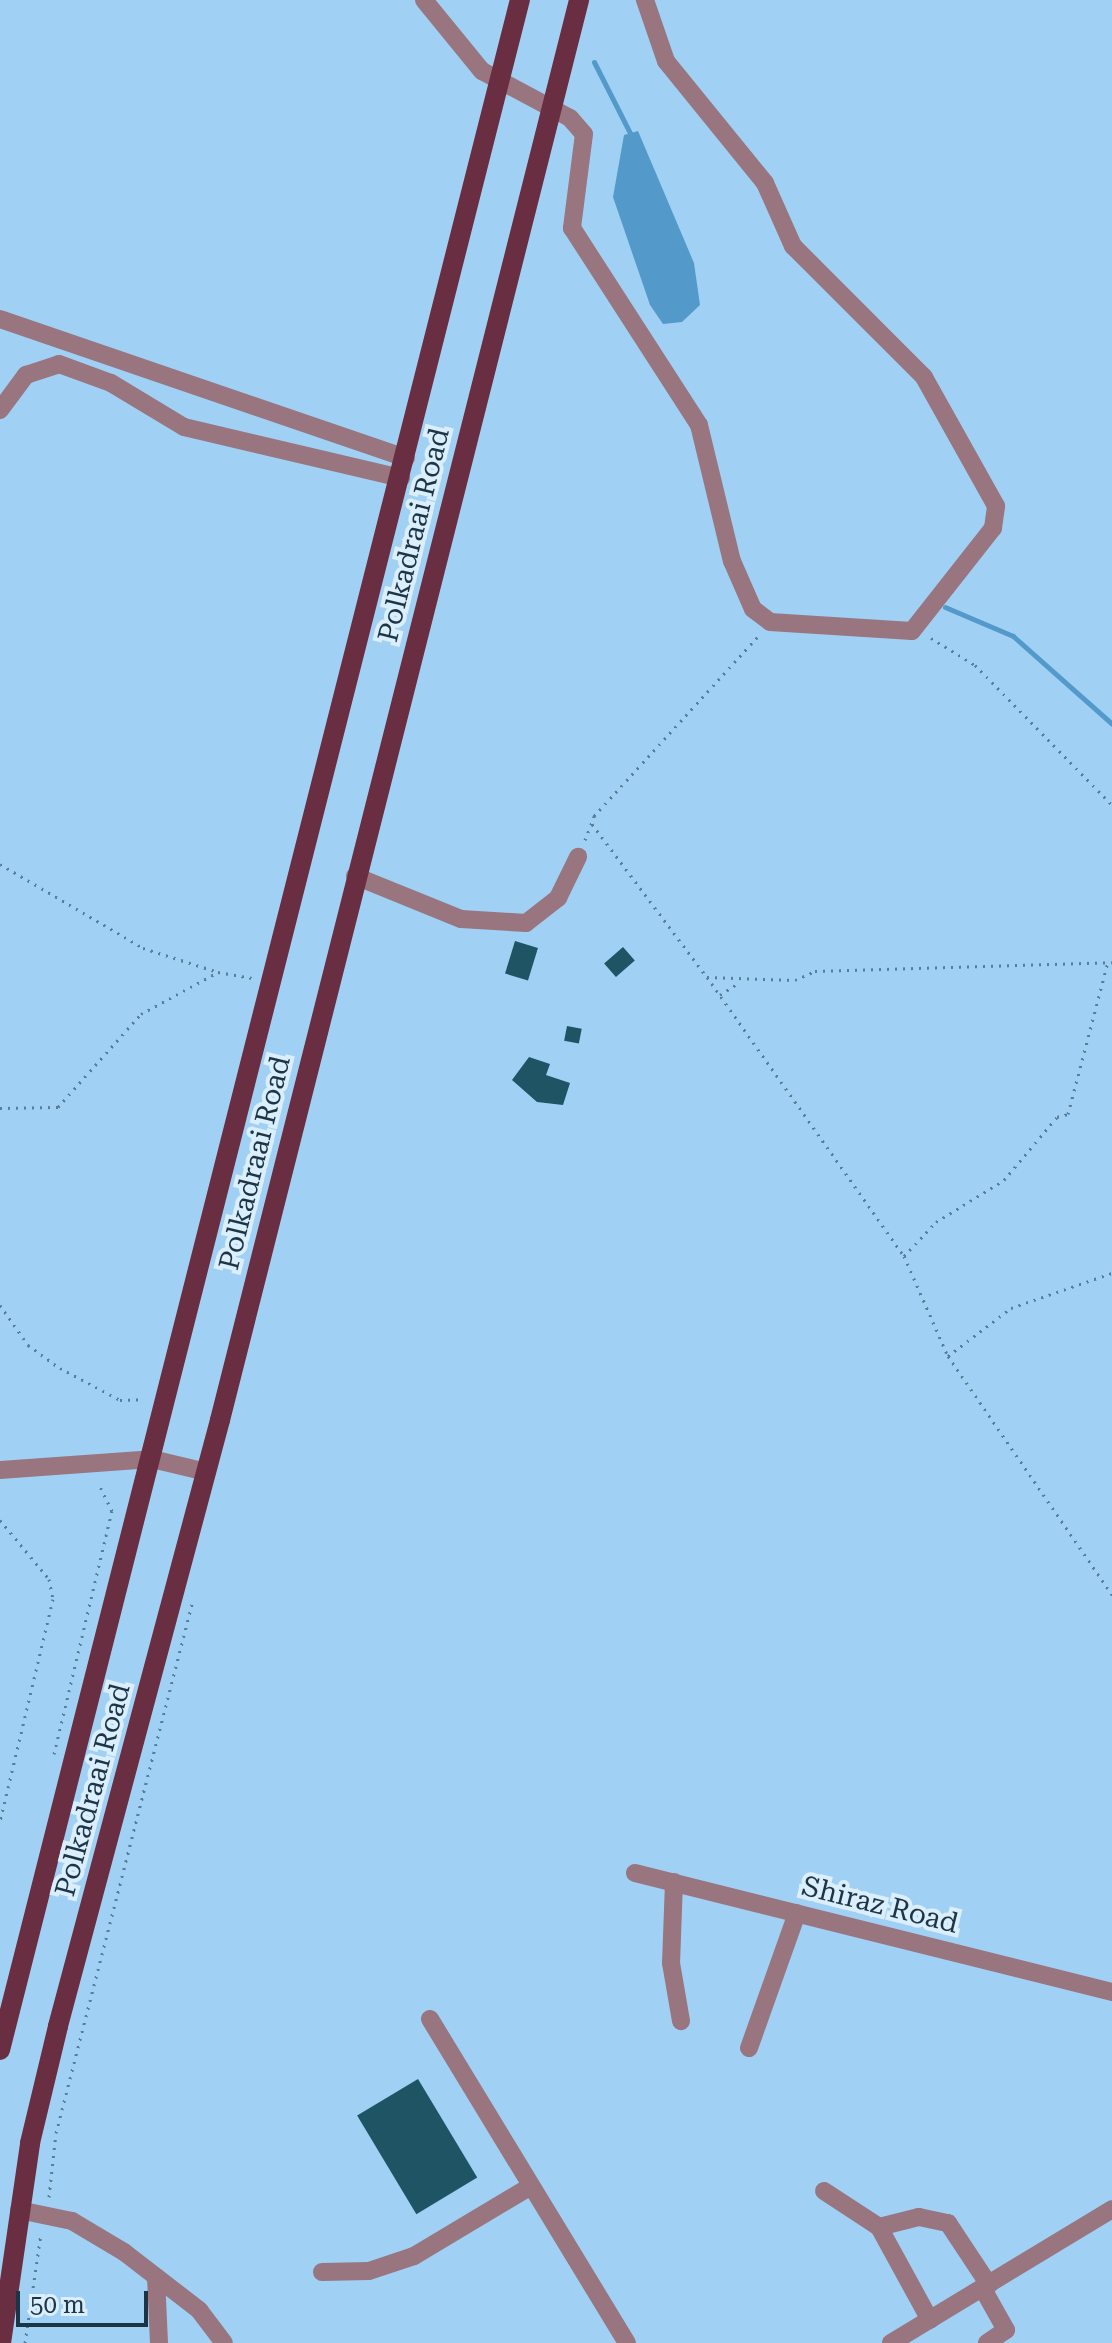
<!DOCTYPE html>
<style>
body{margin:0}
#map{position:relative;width:1112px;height:2343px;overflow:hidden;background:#a0d1f5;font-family:"Roboto Serif",serif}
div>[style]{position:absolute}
.water>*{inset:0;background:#539acb}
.stream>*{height:5px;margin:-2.5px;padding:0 2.5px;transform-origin:2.5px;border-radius:2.5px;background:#539acb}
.building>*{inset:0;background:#1e5464;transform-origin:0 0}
.path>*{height:3px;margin-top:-1.5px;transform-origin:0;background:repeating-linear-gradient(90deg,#587d97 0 2px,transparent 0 8px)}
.minor>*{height:18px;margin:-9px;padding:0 9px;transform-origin:9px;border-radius:9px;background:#98757f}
.major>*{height:20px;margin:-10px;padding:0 10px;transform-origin:10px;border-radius:10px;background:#692e42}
span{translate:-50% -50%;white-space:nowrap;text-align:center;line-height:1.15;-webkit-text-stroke:8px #dbeefc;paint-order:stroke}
.street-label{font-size:28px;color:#1b3547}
.scale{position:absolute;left:16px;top:2291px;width:132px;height:36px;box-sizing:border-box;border:4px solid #1b3547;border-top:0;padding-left:10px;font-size:24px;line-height:28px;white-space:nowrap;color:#1b3547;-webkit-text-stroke:6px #dbeefc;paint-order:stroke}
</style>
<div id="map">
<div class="water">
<i style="clip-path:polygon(638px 131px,694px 263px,700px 305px,682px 322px,663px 324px,650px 305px,613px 197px,624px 135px)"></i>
</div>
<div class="stream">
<i style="left:594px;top:62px;width:80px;rotate:63.1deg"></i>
<i style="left:945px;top:607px;width:74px;rotate:23.1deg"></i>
<i style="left:1013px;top:636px;width:132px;rotate:41.6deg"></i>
</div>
<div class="building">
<i style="left:515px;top:941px;width:24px;height:34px;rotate:17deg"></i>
<i style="left:623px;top:947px;width:18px;height:25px;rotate:49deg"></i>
<i style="left:567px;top:1026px;width:15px;height:15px;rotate:11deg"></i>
<i style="clip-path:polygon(529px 1057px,550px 1064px,546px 1075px,570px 1083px,563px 1105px,537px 1102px,512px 1080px)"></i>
<i style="left:418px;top:2079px;width:115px;height:71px;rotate:59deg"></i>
</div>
<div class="path">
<i style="left:931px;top:638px;width:52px;rotate:31.5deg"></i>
<i style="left:975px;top:665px;width:196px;rotate:45.6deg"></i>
<i style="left:592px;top:824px;width:191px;rotate:53.1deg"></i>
<i style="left:707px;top:977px;width:88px;rotate:2deg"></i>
<i style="left:795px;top:980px;width:22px;rotate:-24deg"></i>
<i style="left:815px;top:971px;width:297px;rotate:-1.7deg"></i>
<i style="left:585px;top:840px;width:26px;rotate:-69deg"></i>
<i style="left:594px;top:816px;width:246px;rotate:-47.6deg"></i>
<i style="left:0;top:864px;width:166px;rotate:30.4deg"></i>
<i style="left:143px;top:948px;width:79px;rotate:17.7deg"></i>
<i style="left:707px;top:977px;width:342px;rotate:54.8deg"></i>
<i style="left:904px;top:1256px;width:47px;rotate:-46.7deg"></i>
<i style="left:936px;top:1222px;width:80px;rotate:-31.7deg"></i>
<i style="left:1004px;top:1180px;width:82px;rotate:-49.9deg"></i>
<i style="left:1057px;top:1117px;width:11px;rotate:-15deg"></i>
<i style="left:1068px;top:1114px;width:157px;rotate:-75.3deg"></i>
<i style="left:720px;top:995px;width:20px;rotate:-33deg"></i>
<i style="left:0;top:1108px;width:58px;rotate:-1deg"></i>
<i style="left:58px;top:1107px;width:125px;rotate:-48.3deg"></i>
<i style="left:141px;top:1014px;width:88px;rotate:-28.6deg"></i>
<i style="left:218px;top:972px;width:36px;rotate:10deg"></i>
<i style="left:904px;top:1256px;width:109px;rotate:66.3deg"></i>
<i style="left:948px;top:1356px;width:79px;rotate:-37.3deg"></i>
<i style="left:1011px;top:1308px;width:107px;rotate:-19.1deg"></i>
<i style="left:0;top:1305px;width:49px;rotate:55deg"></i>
<i style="left:28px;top:1345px;width:39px;rotate:36deg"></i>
<i style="left:60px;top:1368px;width:68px;rotate:28.1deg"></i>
<i style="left:120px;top:1400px;width:23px;rotate:-2deg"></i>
<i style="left:948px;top:1356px;width:290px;rotate:55.5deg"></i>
<i style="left:0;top:1520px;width:77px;rotate:50.3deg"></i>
<i style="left:49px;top:1579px;width:20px;rotate:79deg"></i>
<i style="left:53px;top:1599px;width:229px;rotate:103.4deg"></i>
<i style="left:54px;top:1754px;width:250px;rotate:-76.6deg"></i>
<i style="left:112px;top:1511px;width:32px;rotate:-116deg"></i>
<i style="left:49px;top:2197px;width:64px;rotate:-83.8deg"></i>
<i style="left:56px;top:2133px;width:546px;rotate:-75.58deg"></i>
<i style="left:25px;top:2343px;width:111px;rotate:-81.7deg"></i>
</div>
<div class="minor">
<i style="left:424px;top:0;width:92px;rotate:50.8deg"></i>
<i style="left:482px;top:71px;width:100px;rotate:28.1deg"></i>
<i style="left:570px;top:118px;width:21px;rotate:49deg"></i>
<i style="left:584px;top:134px;width:95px;rotate:97.3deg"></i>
<i style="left:572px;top:228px;width:234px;rotate:57.2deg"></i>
<i style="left:699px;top:425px;width:140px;rotate:76.4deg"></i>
<i style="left:732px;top:561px;width:52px;rotate:66.4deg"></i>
<i style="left:753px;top:609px;width:21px;rotate:37deg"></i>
<i style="left:770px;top:622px;width:142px;rotate:3.6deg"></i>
<i style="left:912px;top:631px;width:131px;rotate:-51.8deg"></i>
<i style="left:993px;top:528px;width:22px;rotate:-82deg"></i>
<i style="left:996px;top:506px;width:148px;rotate:-119.2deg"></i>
<i style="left:924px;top:377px;width:185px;rotate:-135deg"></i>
<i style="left:793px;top:246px;width:69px;rotate:-114deg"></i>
<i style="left:765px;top:183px;width:157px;rotate:-129.1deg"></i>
<i style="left:666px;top:61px;width:65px;rotate:-109deg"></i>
<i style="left:0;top:319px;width:429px;rotate:18.9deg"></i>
<i style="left:0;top:410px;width:44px;rotate:-53.4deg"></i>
<i style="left:26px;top:375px;width:35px;rotate:-18deg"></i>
<i style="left:59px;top:364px;width:55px;rotate:20.1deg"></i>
<i style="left:111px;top:383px;width:85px;rotate:31.1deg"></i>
<i style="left:184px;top:427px;width:223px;rotate:13.2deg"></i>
<i style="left:355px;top:876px;width:114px;rotate:22.1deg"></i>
<i style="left:461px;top:919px;width:65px;rotate:3.5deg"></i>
<i style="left:526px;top:923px;width:41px;rotate:-38deg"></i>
<i style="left:558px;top:898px;width:46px;rotate:-64deg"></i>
<i style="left:0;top:1470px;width:152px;rotate:-4.1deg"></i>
<i style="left:152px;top:1459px;width:56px;rotate:13.5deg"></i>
<i style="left:635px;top:1873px;width:492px;rotate:14deg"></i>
<i style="left:674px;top:1882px;width:81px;rotate:92.1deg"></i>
<i style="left:671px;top:1963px;width:59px;rotate:80.2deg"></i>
<i style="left:430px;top:2019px;width:379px;rotate:58.7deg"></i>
<i style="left:749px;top:2048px;width:143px;rotate:-70.4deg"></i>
<i style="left:824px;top:2191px;width:66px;rotate:33.2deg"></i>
<i style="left:879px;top:2227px;width:106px;rotate:61.3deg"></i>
<i style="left:19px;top:2210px;width:54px;rotate:11.7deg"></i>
<i style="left:72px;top:2221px;width:61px;rotate:30.8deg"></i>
<i style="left:124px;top:2252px;width:95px;rotate:37.7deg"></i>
<i style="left:199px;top:2310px;width:41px;rotate:52.9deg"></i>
<i style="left:879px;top:2227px;width:41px;rotate:-14deg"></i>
<i style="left:919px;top:2217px;width:30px;rotate:12deg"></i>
<i style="left:948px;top:2223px;width:74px;rotate:56.5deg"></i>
<i style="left:322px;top:2272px;width:47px;rotate:-1.2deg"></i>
<i style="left:369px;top:2271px;width:47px;rotate:-18.4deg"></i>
<i style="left:414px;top:2256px;width:136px;rotate:-30.9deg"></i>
<i style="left:156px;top:2277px;width:66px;rotate:87.4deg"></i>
<i style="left:983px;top:2289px;width:47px;rotate:60.7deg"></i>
<i style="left:1006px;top:2330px;width:23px;rotate:146deg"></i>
<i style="left:891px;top:2343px;width:258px;rotate:-31.2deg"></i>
</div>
<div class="major">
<i style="left:0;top:2050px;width:2115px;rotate:-75.77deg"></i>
<i style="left:1px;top:2343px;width:202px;rotate:-81.7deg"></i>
<i style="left:30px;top:2143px;width:120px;rotate:-76.5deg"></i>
<i style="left:58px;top:2026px;width:627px;rotate:-75.03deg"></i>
<i style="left:220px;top:1420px;width:1465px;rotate:-75.81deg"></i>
</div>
<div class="street-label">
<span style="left:414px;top:535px;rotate:-76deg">Polkadraai Road</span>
<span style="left:255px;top:1163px;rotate:-76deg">Polkadraai Road</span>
<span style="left:93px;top:1790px;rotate:-75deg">Polkadraai Road</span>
<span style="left:880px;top:1905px;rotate:14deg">Shiraz Road</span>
</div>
<div class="scale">50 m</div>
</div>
